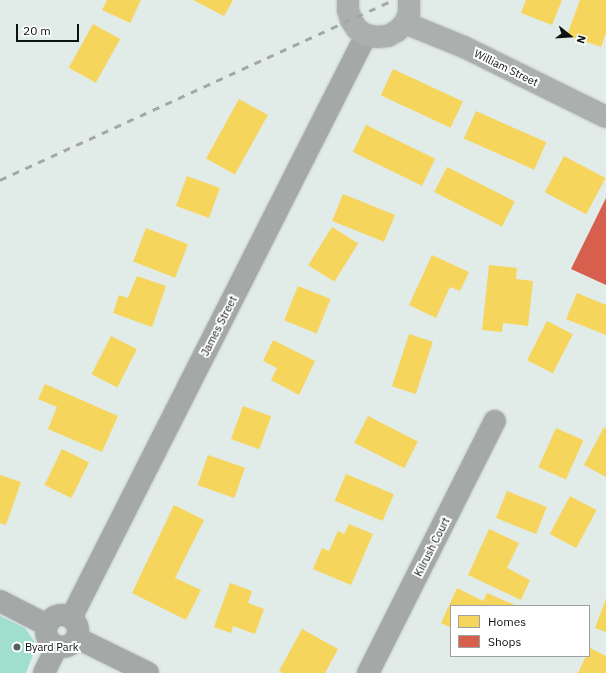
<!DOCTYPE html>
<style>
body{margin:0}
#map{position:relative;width:606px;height:673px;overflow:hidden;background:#e1ebe8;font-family:"IBM Plex Sans",sans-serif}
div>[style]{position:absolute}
.green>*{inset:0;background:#a0dfce}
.homes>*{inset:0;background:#f6d55c;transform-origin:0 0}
.shops>*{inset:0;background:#d6604d}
.roads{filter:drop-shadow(0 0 1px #c0c8c5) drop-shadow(0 0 1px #c0c8c5)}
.street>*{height:22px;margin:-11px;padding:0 11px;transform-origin:11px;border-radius:11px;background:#a4a8a7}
.street>.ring{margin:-11px;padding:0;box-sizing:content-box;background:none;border:22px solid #a4a8a7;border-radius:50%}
.secondary>*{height:22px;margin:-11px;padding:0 11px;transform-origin:11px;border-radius:11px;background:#abb0af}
.rail>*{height:3px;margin-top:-1.5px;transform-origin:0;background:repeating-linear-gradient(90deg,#a3a8a7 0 7px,transparent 0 14px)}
.dots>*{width:11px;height:11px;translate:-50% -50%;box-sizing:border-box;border:2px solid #fff;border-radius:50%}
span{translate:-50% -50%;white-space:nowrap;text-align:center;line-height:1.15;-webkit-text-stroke:4px #fff;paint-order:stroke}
.street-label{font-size:11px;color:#0d1311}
.poi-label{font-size:11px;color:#0d1311}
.left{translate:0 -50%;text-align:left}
.legend{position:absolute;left:450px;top:605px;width:140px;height:52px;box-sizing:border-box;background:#fff;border:1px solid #9ea1a0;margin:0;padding:5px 7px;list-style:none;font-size:12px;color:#0d1311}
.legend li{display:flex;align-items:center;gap:8px;height:20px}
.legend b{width:20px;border:1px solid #9ea1a0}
.north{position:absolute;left:550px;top:16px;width:40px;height:40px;-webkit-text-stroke:3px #fff;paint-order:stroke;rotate:107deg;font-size:11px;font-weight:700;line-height:16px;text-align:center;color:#0d1311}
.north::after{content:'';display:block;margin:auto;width:14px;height:18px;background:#0d1311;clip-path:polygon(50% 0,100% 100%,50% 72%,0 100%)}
.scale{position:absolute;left:16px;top:24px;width:63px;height:18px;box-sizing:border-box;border:2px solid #0d1311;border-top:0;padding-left:5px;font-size:12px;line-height:14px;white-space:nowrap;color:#0d1311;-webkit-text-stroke:3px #fff;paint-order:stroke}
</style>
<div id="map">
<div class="green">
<i style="clip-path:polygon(0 616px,25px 628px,34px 641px,34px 652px,26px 673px,0 673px)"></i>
</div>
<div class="homes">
<i style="clip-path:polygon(107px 0,141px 0,130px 23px,102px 10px)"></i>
<i style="clip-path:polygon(193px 0,233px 0,224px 16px)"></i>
<i style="clip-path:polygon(526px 0,562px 0,552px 25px,521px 13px)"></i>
<i style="clip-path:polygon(580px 0,606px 0,606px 33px,601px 47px,567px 35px)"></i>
<i style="left:93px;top:24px;width:31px;height:50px;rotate:29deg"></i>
<i style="left:393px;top:69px;width:77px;height:29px;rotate:25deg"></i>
<i style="left:239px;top:99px;width:33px;height:68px;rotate:29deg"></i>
<i style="left:476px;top:111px;width:77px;height:30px;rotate:24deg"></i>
<i style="left:366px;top:125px;width:77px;height:30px;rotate:26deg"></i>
<i style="left:564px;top:156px;width:47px;height:41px;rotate:28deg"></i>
<i style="left:447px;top:167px;width:76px;height:28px;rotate:27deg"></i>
<i style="left:187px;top:176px;width:35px;height:32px;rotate:20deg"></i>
<i style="left:343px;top:194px;width:56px;height:29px;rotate:22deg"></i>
<i style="left:332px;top:227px;width:31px;height:45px;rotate:32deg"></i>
<i style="left:146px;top:228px;width:45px;height:36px;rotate:21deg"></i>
<i style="clip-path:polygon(432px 255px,469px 272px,460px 291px,450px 287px,436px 318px,409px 305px)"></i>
<i style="clip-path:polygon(489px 265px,517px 268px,516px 279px,533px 281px,528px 326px,503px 323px,502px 332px,482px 330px)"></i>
<i style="clip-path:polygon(137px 276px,166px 286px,152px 327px,113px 313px,119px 295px,128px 298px)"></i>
<i style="left:298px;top:286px;width:35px;height:37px;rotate:22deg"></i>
<i style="clip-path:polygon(577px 293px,606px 305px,606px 335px,566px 319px)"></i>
<i style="left:547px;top:321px;width:29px;height:44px;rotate:27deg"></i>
<i style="left:409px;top:334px;width:25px;height:55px;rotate:18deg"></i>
<i style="left:111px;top:336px;width:29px;height:43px;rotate:27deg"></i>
<i style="clip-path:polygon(273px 340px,315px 361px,299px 395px,271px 380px,277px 368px,263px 361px)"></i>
<i style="clip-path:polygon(45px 384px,118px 416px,102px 452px,48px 429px,57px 407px,38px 399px)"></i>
<i style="left:243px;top:406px;width:30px;height:35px;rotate:20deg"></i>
<i style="left:368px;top:416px;width:56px;height:30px;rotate:27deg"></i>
<i style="clip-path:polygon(604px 427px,606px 429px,606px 477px,584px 465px)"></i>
<i style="left:556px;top:428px;width:30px;height:43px;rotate:24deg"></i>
<i style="left:62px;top:449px;width:30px;height:40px;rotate:26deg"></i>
<i style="left:208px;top:455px;width:39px;height:32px;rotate:19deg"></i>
<i style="left:346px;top:474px;width:52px;height:29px;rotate:23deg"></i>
<i style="clip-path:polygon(0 475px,21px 482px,6px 525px,0 523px)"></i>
<i style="left:507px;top:491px;width:43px;height:29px;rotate:22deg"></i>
<i style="left:570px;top:496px;width:30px;height:43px;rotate:28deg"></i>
<i style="clip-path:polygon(174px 505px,204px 520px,175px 578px,201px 590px,186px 620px,132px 593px)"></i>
<i style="clip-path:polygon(349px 524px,373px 534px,351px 585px,313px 569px,322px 548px,329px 551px,338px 531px,344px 534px)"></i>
<i style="clip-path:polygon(489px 529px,519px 543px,507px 568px,530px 580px,521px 600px,468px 575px)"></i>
<i style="clip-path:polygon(230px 583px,252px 591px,248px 603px,264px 609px,255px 634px,233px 626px,231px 633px,214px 627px)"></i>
<i style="clip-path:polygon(457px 588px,483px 601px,487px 593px,517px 606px,451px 606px,451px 628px,441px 623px)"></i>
<i style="clip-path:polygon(606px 599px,606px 632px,595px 628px)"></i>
<i style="clip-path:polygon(302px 629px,338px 649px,325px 673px,283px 673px,279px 671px)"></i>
<i style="clip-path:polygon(590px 648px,606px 656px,606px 673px,578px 673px,586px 656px,589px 656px)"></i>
</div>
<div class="shops">
<i style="clip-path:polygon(606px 198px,606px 285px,571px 269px)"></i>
</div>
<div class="roads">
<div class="street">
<i style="left:0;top:601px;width:53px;rotate:27.1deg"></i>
<i class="ring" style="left:46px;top:615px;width:10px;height:10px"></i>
<i style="left:71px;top:618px;width:653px;rotate:-63.16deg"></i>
<i style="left:77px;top:638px;width:79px;rotate:26.2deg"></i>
<i style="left:44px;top:673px;width:30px;rotate:-64deg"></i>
<i style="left:368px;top:673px;width:282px;rotate:-63.3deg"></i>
</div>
<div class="secondary">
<i style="left:348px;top:0;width:10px;rotate:90deg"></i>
<i style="left:348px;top:10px;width:10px;rotate:73deg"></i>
<i style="left:351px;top:20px;width:11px;rotate:56deg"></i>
<i style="left:357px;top:29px;width:11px;rotate:34deg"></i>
<i style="left:366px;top:35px;width:11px;rotate:10deg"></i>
<i style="left:377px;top:37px;width:11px;rotate:-5deg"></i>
<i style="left:388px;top:36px;width:10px;rotate:-29deg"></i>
<i style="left:397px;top:31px;width:11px;rotate:-45deg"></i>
<i style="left:405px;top:23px;width:11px;rotate:-68deg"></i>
<i style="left:409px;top:13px;width:13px;rotate:-90deg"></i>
<i style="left:405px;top:23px;width:64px;rotate:22.1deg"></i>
<i style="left:464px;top:47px;width:158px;rotate:26.2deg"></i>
</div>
</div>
<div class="rail">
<i style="left:0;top:180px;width:432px;rotate:-24.6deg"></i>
</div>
<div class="dots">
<i style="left:17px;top:647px;background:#575f5c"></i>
</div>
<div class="street-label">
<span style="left:506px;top:68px;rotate:26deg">William Street</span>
<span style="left:219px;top:326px;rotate:-63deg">James Street</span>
<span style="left:432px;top:547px;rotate:-63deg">Kilrush Court</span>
</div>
<div class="poi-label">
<span class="left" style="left:25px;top:647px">Byard Park</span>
</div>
<ul class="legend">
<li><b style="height:11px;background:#f6d55c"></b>Homes</li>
<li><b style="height:11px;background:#d6604d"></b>Shops</li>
</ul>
<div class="north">N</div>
<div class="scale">20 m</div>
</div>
